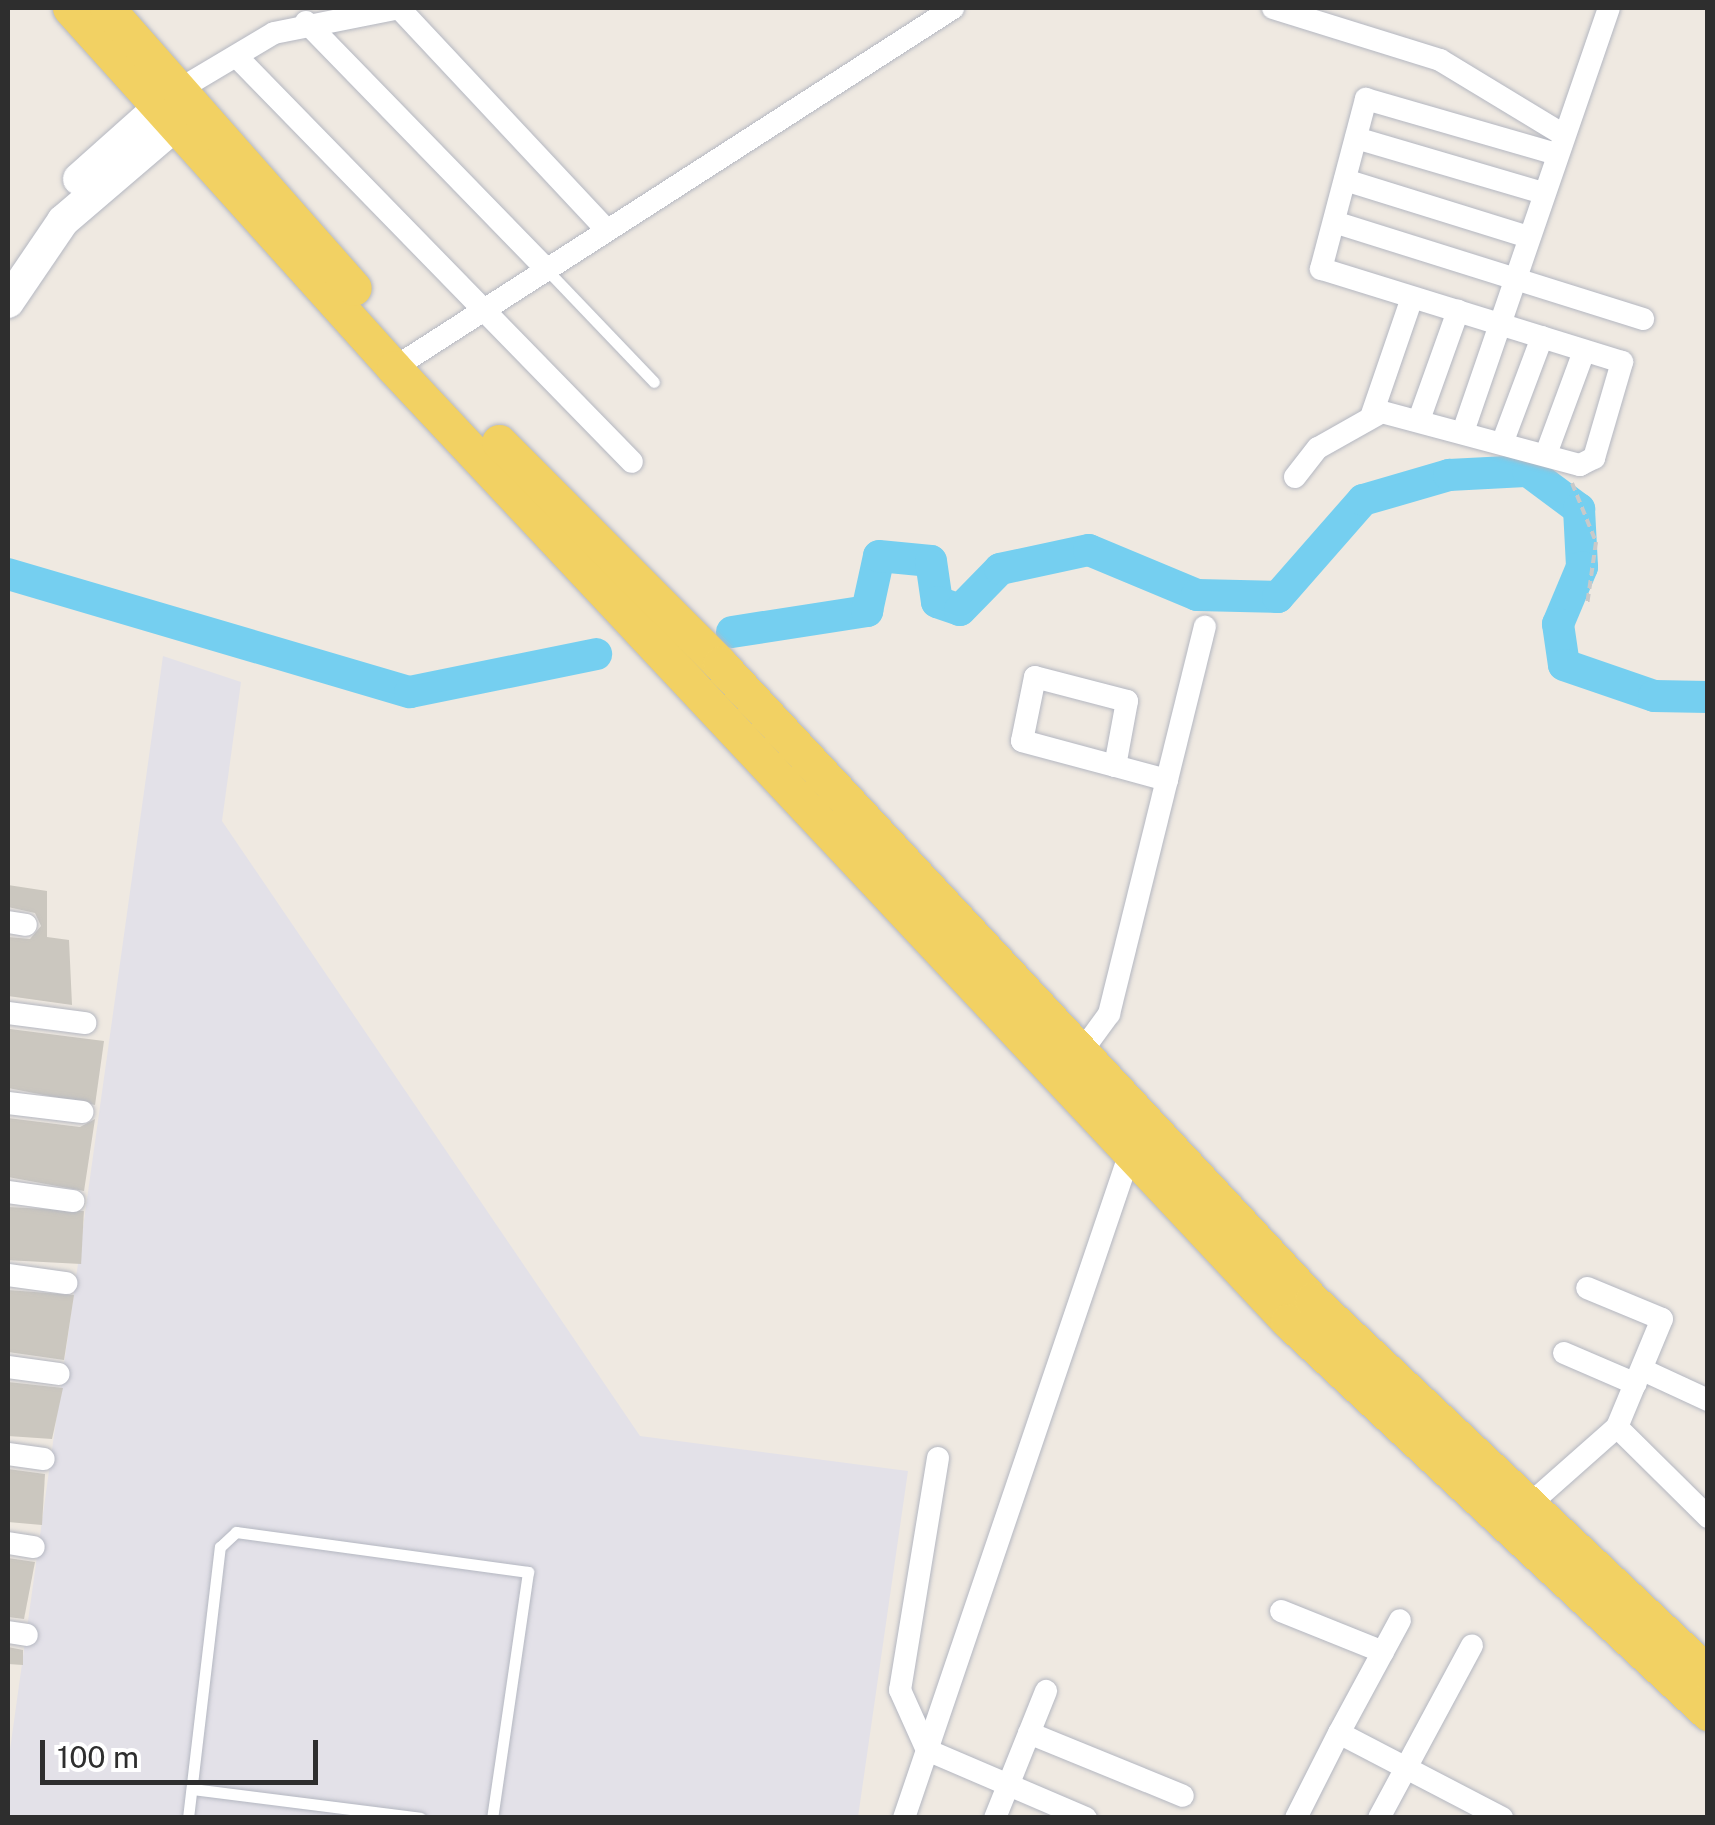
<!DOCTYPE html>
<style>
body{margin:0}
#map{position:relative;width:1715px;height:1825px;overflow:hidden;background:#efe9e1;font-family:"Public Sans",sans-serif}
div>[style]{position:absolute}
.industrial>*{inset:0;background:#e3e1e8}
.river>*{height:32px;margin:-16px;padding:0 16px;transform-origin:16px;border-radius:16px;background:#75cff0}
.building>*{inset:0;background:#cbc7bf;transform-origin:0 0}
.path>*{height:4px;margin-top:-2px;transform-origin:0;background:repeating-linear-gradient(90deg,#c9c9c9 0 8px,transparent 0 13px)}
.roads{filter:drop-shadow(0 0 2px #b4b7c1) drop-shadow(0 0 2px #b4b7c1)}
.service>*{height:11px;margin:-5.5px;padding:0 5.5px;transform-origin:5.5px;border-radius:5.5px;background:#fff}
.minor>*{height:22px;margin:-11px;padding:0 11px;transform-origin:11px;border-radius:11px;background:#fff}
.secondary>*{height:32px;margin:-16px;padding:0 16px;transform-origin:16px;border-radius:16px;background:#fff}
.primary>*{height:35px;margin:-17.5px;padding:0 17.5px;transform-origin:17.5px;border-radius:17.5px;background:#f2d163}
span{translate:-50% -50%;white-space:nowrap;text-align:center;line-height:1.15;-webkit-text-stroke:9px #fff;paint-order:stroke}
.frame{position:absolute;inset:0;border:10px solid #2e2e2e;pointer-events:none}
.scale{position:absolute;left:40px;top:1740px;width:278px;height:45px;box-sizing:border-box;border:5px solid #2e2e2e;border-top:0;padding-left:12px;font-size:30px;line-height:35px;white-space:nowrap;color:#2e2e2e;-webkit-text-stroke:8px #fff;paint-order:stroke}
</style>
<div id="map">
<div class="industrial">
<i style="clip-path:polygon(163px 656px,241px 682px,222px 821px,640px 1436px,908px 1471px,858px 1817px,8px 1818px,8px 1764px)"></i>
</div>
<div class="river">
<i style="left:8px;top:574px;width:419px;rotate:16.4deg"></i>
<i style="left:410px;top:692px;width:190px;rotate:-11.5deg"></i>
<i style="left:732px;top:632px;width:137px;rotate:-8.8deg"></i>
<i style="left:867px;top:611px;width:56px;rotate:-77.7deg"></i>
<i style="left:879px;top:556px;width:52px;rotate:5.5deg"></i>
<i style="left:931px;top:561px;width:41px;rotate:81.7deg"></i>
<i style="left:937px;top:602px;width:24px;rotate:19deg"></i>
<i style="left:960px;top:610px;width:57px;rotate:-45.7deg"></i>
<i style="left:1000px;top:569px;width:91px;rotate:-12.1deg"></i>
<i style="left:1089px;top:550px;width:117px;rotate:22.6deg"></i>
<i style="left:1197px;top:595px;width:81px;rotate:1.4deg"></i>
<i style="left:1278px;top:597px;width:129px;rotate:-48.8deg"></i>
<i style="left:1363px;top:500px;width:90px;rotate:-16.2deg"></i>
<i style="left:1449px;top:475px;width:79px;rotate:-2.9deg"></i>
<i style="left:1528px;top:471px;width:64px;rotate:36.7deg"></i>
<i style="left:1579px;top:509px;width:58px;rotate:87deg"></i>
<i style="left:1582px;top:567px;width:62px;rotate:112.8deg"></i>
<i style="left:1558px;top:624px;width:41px;rotate:81.7deg"></i>
<i style="left:1564px;top:665px;width:95px;rotate:19deg"></i>
<i style="left:1654px;top:696px;width:54px;rotate:1.1deg"></i>
</div>
<div class="building">
<i style="clip-path:polygon(8px 885px,47px 891px,47px 937px,69px 940px,72px 1005px,8px 996px,8px 937px,30px 939px,41px 926px,35px 913px,8px 907px)"></i>
<i style="clip-path:polygon(10px 1029px,104px 1041px,95px 1105px,8px 1088px)"></i>
<i style="clip-path:polygon(8px 1118px,80px 1127px,95px 1119px,84px 1191px,8px 1177px)"></i>
<i style="left:8px;top:1207px;width:76px;height:53px;rotate:3deg"></i>
<i style="clip-path:polygon(8px 1290px,74px 1295px,64px 1360px,8px 1352px)"></i>
<i style="clip-path:polygon(8px 1382px,63px 1388px,52px 1439px,8px 1436px)"></i>
<i style="clip-path:polygon(8px 1469px,45px 1474px,42px 1525px,8px 1522px)"></i>
<i style="clip-path:polygon(8px 1558px,35px 1562px,24px 1619px,8px 1617px)"></i>
<i style="clip-path:polygon(8px 1647px,23px 1650px,23px 1665px,8px 1664px)"></i>
</div>
<div class="path">
<i style="left:1572px;top:483px;width:64px;rotate:67.9deg"></i>
<i style="left:1596px;top:542px;width:64px;rotate:98.1deg"></i>
</div>
<div class="roads">
<div class="service">
<i style="left:546px;top:269px;width:156px;rotate:46.3deg"></i>
<i style="left:192px;top:1789px;width:230px;rotate:7.2deg"></i>
<i style="left:188px;top:1818px;width:273px;rotate:-83.3deg"></i>
<i style="left:220px;top:1547px;width:22px;rotate:-43deg"></i>
<i style="left:236px;top:1532px;width:295px;rotate:7.8deg"></i>
<i style="left:528px;top:1572px;width:249px;rotate:98.3deg"></i>
</div>
<div class="minor">
<i style="left:399px;top:8px;width:301px;rotate:46.9deg"></i>
<i style="left:1273px;top:8px;width:175px;rotate:17.3deg"></i>
<i style="left:1440px;top:60px;width:143px;rotate:31.2deg"></i>
<i style="left:306px;top:22px;width:339px;rotate:45.8deg"></i>
<i style="left:238px;top:58px;width:564px;rotate:45.72deg"></i>
<i style="left:180px;top:89px;width:109px;rotate:-30.8deg"></i>
<i style="left:274px;top:33px;width:127px;rotate:-11.3deg"></i>
<i style="left:1356px;top:138px;width:195px;rotate:16.4deg"></i>
<i style="left:1345px;top:180px;width:192px;rotate:17.3deg"></i>
<i style="left:1334px;top:222px;width:324px;rotate:17.4deg"></i>
<i style="left:394px;top:368px;width:665px;rotate:-32.78deg"></i>
<i style="left:1372px;top:414px;width:123px;rotate:-71deg"></i>
<i style="left:1420px;top:417px;width:113px;rotate:-70.3deg"></i>
<i style="left:1464px;top:429px;width:445px;rotate:-71deg"></i>
<i style="left:1503px;top:441px;width:111px;rotate:-69.4deg"></i>
<i style="left:1546px;top:454px;width:110px;rotate:-69.7deg"></i>
<i style="left:1295px;top:477px;width:37px;rotate:-52deg"></i>
<i style="left:1318px;top:448px;width:73px;rotate:-29.4deg"></i>
<i style="left:1382px;top:412px;width:205px;rotate:15deg"></i>
<i style="left:1580px;top:465px;width:16px;rotate:-27deg"></i>
<i style="left:1594px;top:458px;width:100px;rotate:-73.7deg"></i>
<i style="left:1622px;top:362px;width:315px;rotate:-162.8deg"></i>
<i style="left:1321px;top:269px;width:176px;rotate:-75.2deg"></i>
<i style="left:1366px;top:99px;width:198px;rotate:16.1deg"></i>
<i style="left:1115px;top:766px;width:66px;rotate:-79.5deg"></i>
<i style="left:1127px;top:701px;width:95px;rotate:-165.4deg"></i>
<i style="left:1035px;top:677px;width:65px;rotate:101.5deg"></i>
<i style="left:1022px;top:741px;width:96px;rotate:15deg"></i>
<i style="left:1115px;top:766px;width:54px;rotate:15.1deg"></i>
<i style="left:8px;top:922px;width:18px;rotate:9deg"></i>
<i style="left:8px;top:1013px;width:78px;rotate:7.4deg"></i>
<i style="left:1082px;top:1051px;width:46px;rotate:-53.9deg"></i>
<i style="left:1109px;top:1014px;width:399px;rotate:-76.1deg"></i>
<i style="left:8px;top:1103px;width:75px;rotate:6.9deg"></i>
<i style="left:8px;top:1192px;width:66px;rotate:7.9deg"></i>
<i style="left:8px;top:1275px;width:59px;rotate:7.9deg"></i>
<i style="left:1564px;top:1353px;width:78px;rotate:23.3deg"></i>
<i style="left:8px;top:1367px;width:51px;rotate:7.8deg"></i>
<i style="left:1643px;top:1370px;width:72px;rotate:24.8deg"></i>
<i style="left:1617px;top:1427px;width:128px;rotate:44.7deg"></i>
<i style="left:8px;top:1454px;width:36px;rotate:8deg"></i>
<i style="left:938px;top:1458px;width:235px;rotate:99.3deg"></i>
<i style="left:900px;top:1690px;width:66px;rotate:65.8deg"></i>
<i style="left:927px;top:1750px;width:173px;rotate:23.2deg"></i>
<i style="left:1530px;top:1504px;width:116px;rotate:-41.5deg"></i>
<i style="left:1617px;top:1427px;width:117px;rotate:-67.4deg"></i>
<i style="left:1662px;top:1319px;width:81px;rotate:-157.5deg"></i>
<i style="left:8px;top:1543px;width:26px;rotate:9deg"></i>
<i style="left:1281px;top:1611px;width:110px;rotate:21.9deg"></i>
<i style="left:8px;top:1632px;width:19px;rotate:9deg"></i>
<i style="left:1029px;top:1733px;width:166px;rotate:22.2deg"></i>
<i style="left:1339px;top:1733px;width:128px;rotate:-61.6deg"></i>
<i style="left:904px;top:1818px;width:712px;rotate:-71.23deg"></i>
<i style="left:995px;top:1818px;width:137px;rotate:-68.1deg"></i>
<i style="left:1296px;top:1818px;width:95px;rotate:-63.2deg"></i>
<i style="left:1339px;top:1733px;width:184px;rotate:27.5deg"></i>
<i style="left:1379px;top:1818px;width:196px;rotate:-61.7deg"></i>
</div>
<div class="secondary">
<i style="left:79px;top:179px;width:135px;rotate:-41.7deg"></i>
<i style="left:8px;top:302px;width:98px;rotate:-55.8deg"></i>
<i style="left:63px;top:221px;width:171px;rotate:-40.5deg"></i>
</div>
<div class="primary">
<i style="left:70px;top:8px;width:484px;rotate:48deg"></i>
<i style="left:394px;top:368px;width:1307px;rotate:46.83deg"></i>
<i style="left:1288px;top:1321px;width:575px;rotate:43.03deg"></i>
<i style="left:107px;top:8px;width:373px;rotate:48.6deg"></i>
<i style="left:499px;top:442px;width:313px;rotate:45.1deg"></i>
<i style="left:720px;top:664px;width:869px;rotate:47.05deg"></i>
<i style="left:1312px;top:1300px;width:544px;rotate:43.29deg"></i>
</div>
</div>
<div class="frame"></div>
<div class="scale">100 m</div>
</div>
